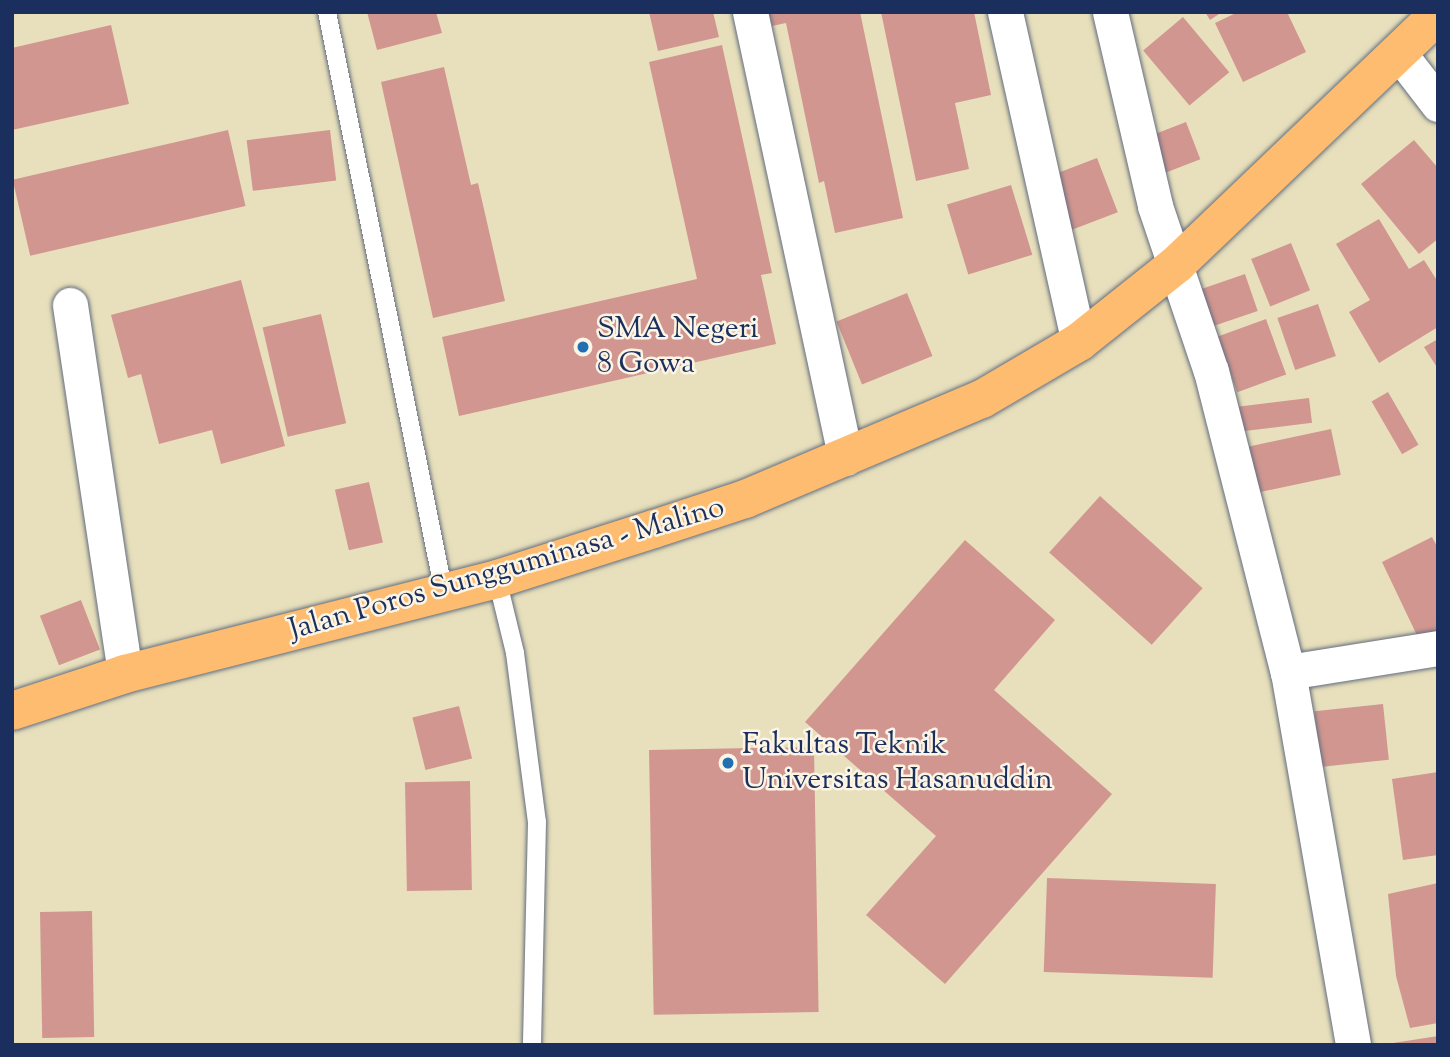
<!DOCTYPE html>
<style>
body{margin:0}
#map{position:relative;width:1450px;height:1057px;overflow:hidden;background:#e8e0bc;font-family:"Sorts Mill Goudy",serif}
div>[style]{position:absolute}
.building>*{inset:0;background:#d19690;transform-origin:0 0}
.roads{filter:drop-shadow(0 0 2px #636d7f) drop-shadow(0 0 2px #636d7f)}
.service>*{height:18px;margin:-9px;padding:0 9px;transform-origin:9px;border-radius:9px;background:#fff}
.minor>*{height:35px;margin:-17.5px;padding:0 17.5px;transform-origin:17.5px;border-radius:17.5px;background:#fff}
.primary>*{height:38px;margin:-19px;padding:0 19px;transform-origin:19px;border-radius:19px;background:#fdbc6f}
.dots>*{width:19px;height:19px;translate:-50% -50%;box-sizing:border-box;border:4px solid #fcf5e5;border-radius:50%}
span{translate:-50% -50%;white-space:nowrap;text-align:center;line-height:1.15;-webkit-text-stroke:5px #fcf5e5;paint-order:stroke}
.poi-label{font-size:30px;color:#1b2f5e}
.left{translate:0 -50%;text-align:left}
.street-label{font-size:30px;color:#1b2f5e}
.frame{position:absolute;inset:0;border:14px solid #1b2f5e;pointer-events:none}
</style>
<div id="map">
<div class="building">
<i style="clip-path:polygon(367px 12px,436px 12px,442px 33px,377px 50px)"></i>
<i style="clip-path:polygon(649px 12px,713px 12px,719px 37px,658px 51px)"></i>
<i style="clip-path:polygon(769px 12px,860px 12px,903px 218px,835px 233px,824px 181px,819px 183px,786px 23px,772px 26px)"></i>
<i style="clip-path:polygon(881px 12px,974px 12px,991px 95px,955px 103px,969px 169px,916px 181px)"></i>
<i style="clip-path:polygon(1205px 12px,1222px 12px,1210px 20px)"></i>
<i style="clip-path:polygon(1238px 12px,1287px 12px,1306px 52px,1243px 82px,1215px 23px)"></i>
<i style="left:1183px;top:17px;width:72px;height:52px;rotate:50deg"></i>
<i style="clip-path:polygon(111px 25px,129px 104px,12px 130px,12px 48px)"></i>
<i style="clip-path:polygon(722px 45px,772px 273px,761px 275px,776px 344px,459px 416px,442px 337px,697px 279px,649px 62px)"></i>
<i style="clip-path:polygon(444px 67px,471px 185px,478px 183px,505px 301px,433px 318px,381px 82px)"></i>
<i style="left:1186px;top:122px;width:40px;height:45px;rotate:69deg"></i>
<i style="left:228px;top:130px;width:78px;height:221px;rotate:77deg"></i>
<i style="left:330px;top:130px;width:51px;height:84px;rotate:83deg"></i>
<i style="clip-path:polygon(1414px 140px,1438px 168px,1438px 239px,1419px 254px,1361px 184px)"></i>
<i style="left:1097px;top:158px;width:58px;height:68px;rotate:69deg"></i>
<i style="left:1011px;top:185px;width:73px;height:67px;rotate:73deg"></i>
<i style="clip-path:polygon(1379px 219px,1409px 269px,1424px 260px,1438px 282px,1438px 327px,1379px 363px,1349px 312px,1370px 300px,1336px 244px)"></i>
<i style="left:1291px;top:243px;width:51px;height:43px;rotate:68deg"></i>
<i style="left:1245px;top:274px;width:39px;height:46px;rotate:71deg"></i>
<i style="clip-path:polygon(241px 280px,285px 446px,221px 464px,212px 430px,159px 444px,141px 374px,128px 378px,111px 315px)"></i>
<i style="left:907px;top:293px;width:68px;height:76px;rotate:68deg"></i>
<i style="left:1318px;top:304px;width:55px;height:43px;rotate:71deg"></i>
<i style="left:321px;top:314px;width:112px;height:60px;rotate:77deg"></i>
<i style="left:1266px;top:319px;width:59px;height:52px;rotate:70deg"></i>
<i style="clip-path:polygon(1438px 339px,1438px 369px,1424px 347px)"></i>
<i style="left:1388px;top:392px;width:61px;height:19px;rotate:60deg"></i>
<i style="left:1309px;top:398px;width:25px;height:72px;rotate:83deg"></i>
<i style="left:1331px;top:429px;width:47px;height:86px;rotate:78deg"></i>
<i style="left:369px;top:482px;width:62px;height:35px;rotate:77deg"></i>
<i style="left:1100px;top:496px;width:138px;height:76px;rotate:42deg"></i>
<i style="clip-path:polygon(1432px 537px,1438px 548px,1438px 638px,1422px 646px,1382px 562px)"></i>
<i style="clip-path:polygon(965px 540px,1055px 620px,994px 690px,1112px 794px,945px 984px,866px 915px,936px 836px,805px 722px)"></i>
<i style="left:81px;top:600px;width:53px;height:44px;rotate:69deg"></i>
<i style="left:1383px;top:704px;width:56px;height:69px;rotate:84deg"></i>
<i style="left:459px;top:706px;width:54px;height:48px;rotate:76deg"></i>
<i style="left:814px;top:747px;width:265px;height:165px;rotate:89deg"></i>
<i style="clip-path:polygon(1438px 772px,1438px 855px,1403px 860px,1392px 779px)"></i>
<i style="left:470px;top:781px;width:109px;height:65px;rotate:89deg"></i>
<i style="left:1047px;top:878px;width:169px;height:94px;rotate:2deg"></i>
<i style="clip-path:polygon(1438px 883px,1438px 1023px,1410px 1028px,1396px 976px,1388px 894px)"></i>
<i style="left:92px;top:911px;width:126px;height:52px;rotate:89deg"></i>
<i style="clip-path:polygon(1438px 1036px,1438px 1045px,1393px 1045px,1393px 1043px)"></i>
</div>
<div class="roads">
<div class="service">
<i style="left:327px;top:12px;width:593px;rotate:78.61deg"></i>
<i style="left:497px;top:579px;width:76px;rotate:76.3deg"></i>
<i style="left:515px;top:653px;width:170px;rotate:82.6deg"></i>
<i style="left:537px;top:822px;width:223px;rotate:91.3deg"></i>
</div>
<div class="minor">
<i style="left:750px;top:12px;width:456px;rotate:77.9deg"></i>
<i style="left:1005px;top:12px;width:338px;rotate:77.4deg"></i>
<i style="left:1110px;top:12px;width:199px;rotate:76.9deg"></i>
<i style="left:1155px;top:206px;width:174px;rotate:71.3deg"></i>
<i style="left:1211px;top:371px;width:311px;rotate:75.7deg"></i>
<i style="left:1288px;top:672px;width:379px;rotate:80.1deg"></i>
<i style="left:1398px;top:52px;width:66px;rotate:52.4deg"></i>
<i style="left:70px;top:305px;width:373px;rotate:81.5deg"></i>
<i style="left:1288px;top:672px;width:152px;rotate:-9.1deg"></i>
</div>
<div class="primary">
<i style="left:12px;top:711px;width:119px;rotate:-18.1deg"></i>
<i style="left:125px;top:674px;width:384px;rotate:-14.3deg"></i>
<i style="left:497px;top:579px;width:165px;rotate:-17.7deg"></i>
<i style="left:654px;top:529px;width:96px;rotate:-18.2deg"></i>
<i style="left:745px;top:499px;width:257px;rotate:-22.9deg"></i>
<i style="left:982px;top:399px;width:113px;rotate:-30.4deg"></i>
<i style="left:1079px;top:342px;width:125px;rotate:-38.5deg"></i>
<i style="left:1177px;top:264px;width:361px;rotate:-43.7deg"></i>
</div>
</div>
<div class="dots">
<i style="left:583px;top:347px;background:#1f6fb2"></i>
<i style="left:728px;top:763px;background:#1f6fb2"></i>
</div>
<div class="poi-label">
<span class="left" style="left:597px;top:347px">SMA Negeri<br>8 Gowa</span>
<span class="left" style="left:742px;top:763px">Fakultas Teknik<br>Universitas Hasanuddin</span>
</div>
<div class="street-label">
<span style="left:507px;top:570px;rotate:-16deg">Jalan Poros Sungguminasa - Malino</span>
</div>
<div class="frame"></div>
</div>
